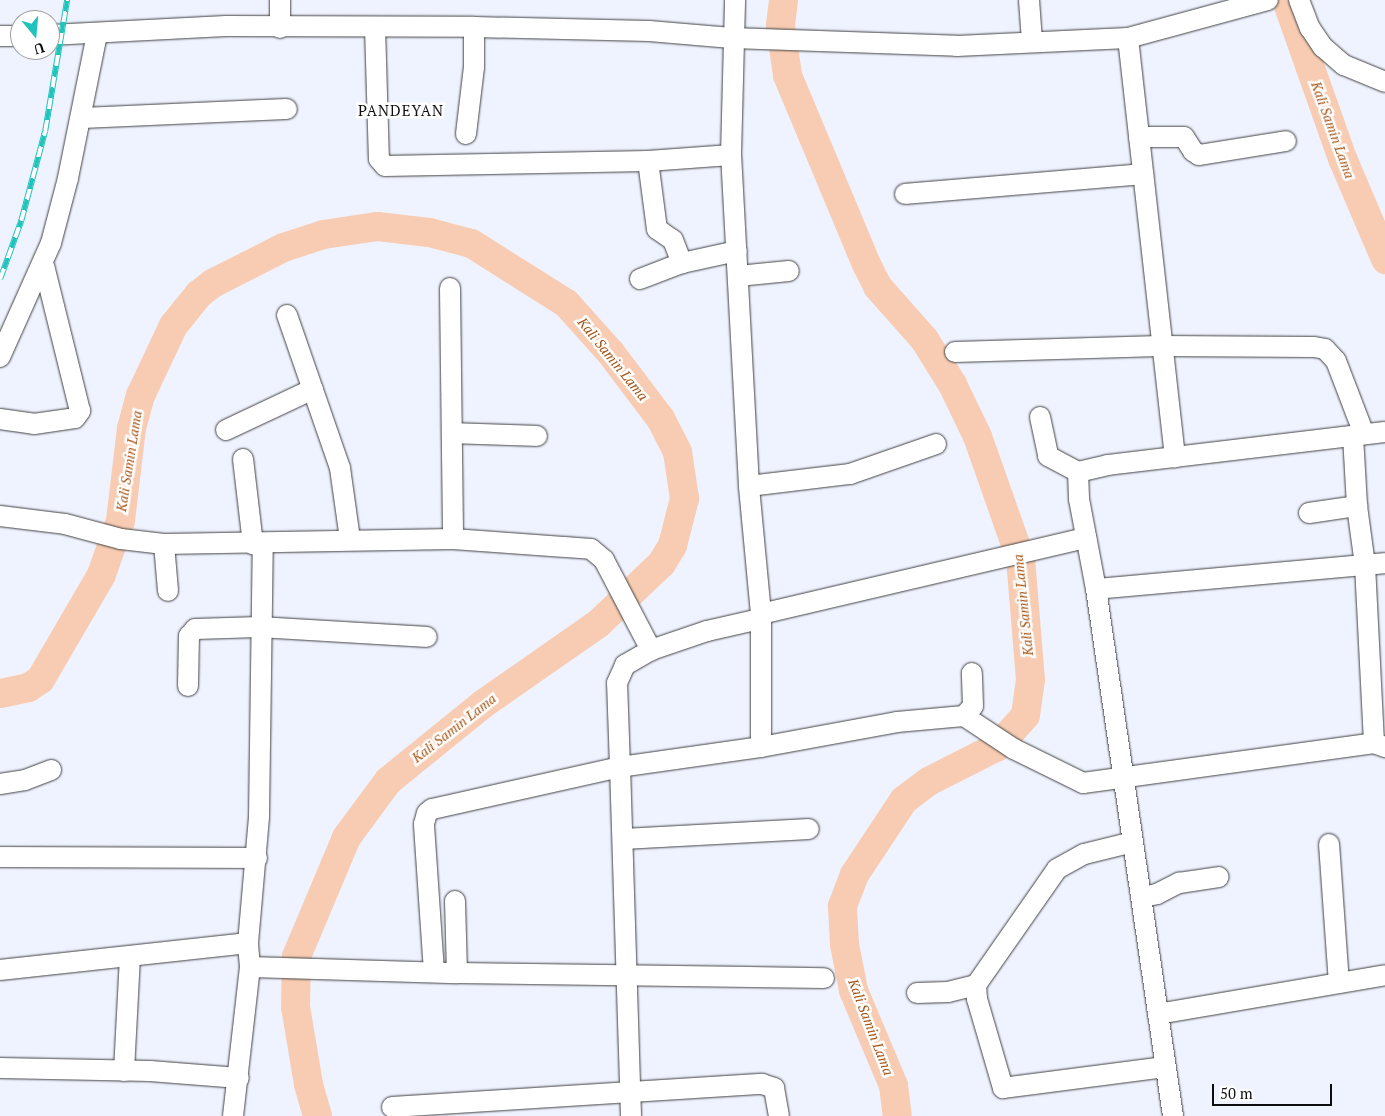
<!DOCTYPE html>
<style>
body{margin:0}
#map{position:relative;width:1385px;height:1116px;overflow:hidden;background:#eff3ff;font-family:"PT Serif",serif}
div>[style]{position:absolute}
.river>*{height:29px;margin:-14.5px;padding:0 14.5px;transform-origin:14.5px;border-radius:14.5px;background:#f8ccb2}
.roads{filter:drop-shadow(0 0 1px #414141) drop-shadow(0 0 1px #414141)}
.minor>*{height:20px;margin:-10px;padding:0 10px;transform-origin:10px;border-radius:10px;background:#fff}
.rail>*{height:5.5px;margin-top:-2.75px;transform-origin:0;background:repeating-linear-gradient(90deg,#fff 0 11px,#20c4bc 0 22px);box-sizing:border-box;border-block:1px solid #20c4bc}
span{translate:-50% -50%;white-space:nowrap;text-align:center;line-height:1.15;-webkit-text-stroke:5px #fff;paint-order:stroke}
.water-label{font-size:14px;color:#a55212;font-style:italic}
.quarter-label{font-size:15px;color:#0e0e0e;letter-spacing:1px}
.north{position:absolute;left:10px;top:10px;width:50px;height:50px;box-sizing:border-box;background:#fff;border:1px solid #9f9f9f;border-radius:50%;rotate:163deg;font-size:14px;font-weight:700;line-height:20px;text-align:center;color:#0e0e0e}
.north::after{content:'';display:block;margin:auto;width:18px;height:22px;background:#20c4bc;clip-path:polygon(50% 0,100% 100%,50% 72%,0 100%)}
.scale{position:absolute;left:1212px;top:1084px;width:120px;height:22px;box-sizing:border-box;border:2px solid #0e0e0e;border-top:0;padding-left:6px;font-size:15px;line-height:18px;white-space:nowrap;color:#0e0e0e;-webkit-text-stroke:4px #fff;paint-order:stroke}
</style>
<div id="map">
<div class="river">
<i style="left:783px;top:0;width:25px;rotate:97deg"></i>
<i style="left:780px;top:25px;width:50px;rotate:82deg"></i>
<i style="left:787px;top:75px;width:205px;rotate:67.3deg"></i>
<i style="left:866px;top:264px;width:25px;rotate:63deg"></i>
<i style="left:877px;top:286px;width:71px;rotate:48.4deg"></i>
<i style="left:924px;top:339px;width:53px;rotate:58.1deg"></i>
<i style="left:952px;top:384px;width:58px;rotate:64.3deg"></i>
<i style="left:977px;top:436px;width:129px;rotate:70.6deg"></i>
<i style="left:1020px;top:558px;width:121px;rotate:85.3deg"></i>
<i style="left:1030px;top:679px;width:36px;rotate:98deg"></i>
<i style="left:1025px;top:715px;width:42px;rotate:132.1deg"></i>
<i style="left:997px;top:746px;width:77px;rotate:153.1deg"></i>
<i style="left:928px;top:781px;width:31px;rotate:143deg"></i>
<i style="left:903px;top:800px;width:89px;rotate:123.5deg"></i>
<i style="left:854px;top:874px;width:34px;rotate:111deg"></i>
<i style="left:842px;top:906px;width:38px;rotate:87deg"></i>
<i style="left:844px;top:944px;width:47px;rotate:78.9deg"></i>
<i style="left:853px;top:990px;width:103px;rotate:67.2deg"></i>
<i style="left:893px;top:1085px;width:31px;rotate:83deg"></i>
<i style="left:1286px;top:0;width:168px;rotate:70.5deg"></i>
<i style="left:1342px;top:158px;width:110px;rotate:66.9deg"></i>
<i style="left:0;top:693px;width:29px;rotate:-12deg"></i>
<i style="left:28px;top:687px;width:14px;rotate:-34deg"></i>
<i style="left:40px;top:679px;width:121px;rotate:-59.8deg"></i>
<i style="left:101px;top:574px;width:57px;rotate:-70.6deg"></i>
<i style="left:120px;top:520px;width:93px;rotate:-83.2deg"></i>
<i style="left:131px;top:428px;width:34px;rotate:-75deg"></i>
<i style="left:140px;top:395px;width:77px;rotate:-64.8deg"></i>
<i style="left:173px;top:325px;width:40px;rotate:-51deg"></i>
<i style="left:198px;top:294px;width:18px;rotate:-38deg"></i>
<i style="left:212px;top:283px;width:80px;rotate:-26.9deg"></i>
<i style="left:283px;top:247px;width:42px;rotate:-18deg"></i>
<i style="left:323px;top:234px;width:55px;rotate:-8.4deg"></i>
<i style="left:377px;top:226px;width:52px;rotate:6.6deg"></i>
<i style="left:429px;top:232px;width:43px;rotate:14.7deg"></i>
<i style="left:471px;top:243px;width:112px;rotate:32.3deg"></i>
<i style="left:566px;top:303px;width:66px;rotate:48.1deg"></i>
<i style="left:610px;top:352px;width:83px;rotate:52.9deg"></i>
<i style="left:660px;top:418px;width:38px;rotate:63deg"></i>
<i style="left:677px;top:452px;width:47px;rotate:81.3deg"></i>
<i style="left:684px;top:498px;width:49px;rotate:104.3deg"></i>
<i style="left:672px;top:545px;width:21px;rotate:121deg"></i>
<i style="left:661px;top:563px;width:87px;rotate:136.4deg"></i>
<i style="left:598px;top:623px;width:141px;rotate:145.1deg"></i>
<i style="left:482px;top:704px;width:121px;rotate:141deg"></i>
<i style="left:388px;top:780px;width:71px;rotate:126.4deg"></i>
<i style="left:346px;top:837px;width:129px;rotate:112.8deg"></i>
<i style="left:296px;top:956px;width:50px;rotate:91.1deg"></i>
<i style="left:295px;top:1006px;width:79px;rotate:80.5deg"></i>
<i style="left:308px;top:1084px;width:33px;rotate:74deg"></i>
</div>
<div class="roads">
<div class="minor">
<i style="left:1029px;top:0;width:41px;rotate:85.8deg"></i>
<i style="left:1299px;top:0;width:30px;rotate:69deg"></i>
<i style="left:1310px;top:28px;width:23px;rotate:56deg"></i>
<i style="left:1323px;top:47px;width:28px;rotate:41deg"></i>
<i style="left:1344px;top:65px;width:44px;rotate:22.5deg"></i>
<i style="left:375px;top:27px;width:132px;rotate:88.3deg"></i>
<i style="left:379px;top:159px;width:9px;rotate:49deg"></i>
<i style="left:385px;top:166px;width:263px;rotate:-1.1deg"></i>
<i style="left:648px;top:161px;width:83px;rotate:-4.1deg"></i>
<i style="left:280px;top:28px;width:28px;rotate:-90deg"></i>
<i style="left:50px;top:35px;width:176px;rotate:-2.9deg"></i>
<i style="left:226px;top:26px;width:248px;rotate:0.2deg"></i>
<i style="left:474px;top:27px;width:175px;rotate:1.3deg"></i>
<i style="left:649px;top:31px;width:83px;rotate:4.8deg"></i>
<i style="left:732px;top:38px;width:225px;rotate:2deg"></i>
<i style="left:957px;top:46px;width:171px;rotate:-2.7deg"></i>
<i style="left:1128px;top:38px;width:145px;rotate:-15.2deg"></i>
<i style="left:0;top:36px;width:20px"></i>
<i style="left:1128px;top:38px;width:422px;rotate:83.6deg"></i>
<i style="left:81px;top:118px;width:206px;rotate:-2.5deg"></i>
<i style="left:466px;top:134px;width:67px;rotate:-83.2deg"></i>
<i style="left:474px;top:67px;width:40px;rotate:-90deg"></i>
<i style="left:1139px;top:137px;width:45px"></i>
<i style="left:1184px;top:137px;width:17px;rotate:57deg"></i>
<i style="left:1193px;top:151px;width:7px;rotate:34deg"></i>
<i style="left:1199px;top:155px;width:88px;rotate:-9.1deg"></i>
<i style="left:648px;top:161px;width:69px;rotate:82.5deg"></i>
<i style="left:657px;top:229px;width:19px;rotate:35deg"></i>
<i style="left:673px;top:240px;width:25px;rotate:69deg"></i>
<i style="left:682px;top:263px;width:56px;rotate:-12.3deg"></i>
<i style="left:905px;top:194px;width:239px;rotate:-4.8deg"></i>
<i style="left:738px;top:276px;width:51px;rotate:-5.6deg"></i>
<i style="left:640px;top:279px;width:45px;rotate:-20.9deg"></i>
<i style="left:450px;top:288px;width:251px;rotate:89.3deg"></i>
<i style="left:287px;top:315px;width:162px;rotate:70.9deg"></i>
<i style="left:340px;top:468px;width:72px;rotate:82deg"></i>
<i style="left:955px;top:352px;width:205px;rotate:-1.7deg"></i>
<i style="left:1160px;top:346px;width:154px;rotate:0.4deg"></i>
<i style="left:1314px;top:347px;width:11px;rotate:10deg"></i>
<i style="left:1325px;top:349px;width:16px;rotate:47deg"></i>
<i style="left:1336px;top:361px;width:78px;rotate:69deg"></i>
<i style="left:0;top:357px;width:125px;rotate:-65.9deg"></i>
<i style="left:51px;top:243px;width:67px;rotate:-75.3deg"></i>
<i style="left:68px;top:178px;width:147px;rotate:-78.6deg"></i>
<i style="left:1040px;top:417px;width:40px;rotate:78deg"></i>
<i style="left:1048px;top:456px;width:34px;rotate:28deg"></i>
<i style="left:0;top:419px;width:34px;rotate:8deg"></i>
<i style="left:34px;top:424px;width:41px;rotate:-8.3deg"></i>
<i style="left:75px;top:418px;width:9px;rotate:-54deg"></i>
<i style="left:80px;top:411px;width:149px;rotate:-103.9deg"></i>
<i style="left:226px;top:430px;width:96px;rotate:-25.2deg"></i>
<i style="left:452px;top:433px;width:85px;rotate:2deg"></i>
<i style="left:1353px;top:436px;width:70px;rotate:86.7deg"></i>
<i style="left:243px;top:459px;width:86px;rotate:83.3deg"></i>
<i style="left:749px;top:486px;width:102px;rotate:-6.8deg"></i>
<i style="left:850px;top:474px;width:91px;rotate:-19.2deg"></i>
<i style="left:1309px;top:513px;width:49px;rotate:-8.3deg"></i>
<i style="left:1357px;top:506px;width:60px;rotate:82.3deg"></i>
<i style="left:1365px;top:565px;width:178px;rotate:87.1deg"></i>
<i style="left:1374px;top:743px;width:12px;rotate:20deg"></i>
<i style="left:0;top:516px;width:65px;rotate:7deg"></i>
<i style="left:65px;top:524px;width:58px;rotate:15deg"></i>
<i style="left:121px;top:539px;width:43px;rotate:6.6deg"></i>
<i style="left:164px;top:544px;width:289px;rotate:-1deg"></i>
<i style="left:453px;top:539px;width:138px;rotate:4.1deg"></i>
<i style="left:591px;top:549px;width:17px;rotate:40deg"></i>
<i style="left:604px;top:560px;width:102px;rotate:62.4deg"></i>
<i style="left:164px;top:544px;width:47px;rotate:85.1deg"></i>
<i style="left:1096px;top:589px;width:290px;rotate:-5.1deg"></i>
<i style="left:761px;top:614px;width:334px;rotate:-13.2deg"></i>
<i style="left:188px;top:686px;width:50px;rotate:-88.9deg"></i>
<i style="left:189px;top:636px;width:9px;rotate:-49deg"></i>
<i style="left:195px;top:629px;width:65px;rotate:-1.8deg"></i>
<i style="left:260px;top:627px;width:167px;rotate:3.4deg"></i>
<i style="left:964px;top:716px;width:60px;rotate:33.4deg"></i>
<i style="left:1014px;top:749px;width:77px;rotate:26.2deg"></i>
<i style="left:1083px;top:783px;width:294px;rotate:-7.8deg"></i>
<i style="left:761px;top:747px;width:138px;rotate:-10.4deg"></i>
<i style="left:897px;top:722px;width:67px;rotate:-5.1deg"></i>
<i style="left:964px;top:716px;width:13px;rotate:-48deg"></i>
<i style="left:973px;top:706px;width:33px;rotate:-92deg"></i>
<i style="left:0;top:784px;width:25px;rotate:-9deg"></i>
<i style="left:25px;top:780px;width:28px;rotate:-21deg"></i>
<i style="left:624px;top:839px;width:185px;rotate:-3.1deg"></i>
<i style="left:1133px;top:842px;width:50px;rotate:166.2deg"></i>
<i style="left:1084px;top:854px;width:31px;rotate:151deg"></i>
<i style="left:1057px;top:869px;width:141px;rotate:124.9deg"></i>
<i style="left:976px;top:985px;width:14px;rotate:86deg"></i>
<i style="left:977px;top:999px;width:93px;rotate:73.7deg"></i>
<i style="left:1003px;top:1088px;width:163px;rotate:-7.4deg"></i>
<i style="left:1329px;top:844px;width:139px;rotate:85.9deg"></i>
<i style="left:0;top:857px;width:257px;rotate:0.2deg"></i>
<i style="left:1142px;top:897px;width:15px;rotate:-11deg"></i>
<i style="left:1157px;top:894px;width:25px;rotate:-27deg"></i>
<i style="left:1179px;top:883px;width:40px;rotate:-8.5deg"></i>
<i style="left:455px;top:901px;width:72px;rotate:88.4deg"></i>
<i style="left:250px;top:967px;width:24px;rotate:-95deg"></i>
<i style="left:248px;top:943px;width:127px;rotate:-85deg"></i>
<i style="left:259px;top:816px;width:272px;rotate:-89.2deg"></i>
<i style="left:0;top:970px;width:249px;rotate:-6.2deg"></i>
<i style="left:434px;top:972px;width:148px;rotate:-93.9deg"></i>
<i style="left:424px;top:824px;width:11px;rotate:-75deg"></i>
<i style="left:427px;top:813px;width:6px;rotate:-39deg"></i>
<i style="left:432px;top:809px;width:193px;rotate:-12.6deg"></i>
<i style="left:620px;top:767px;width:84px;rotate:-92deg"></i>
<i style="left:617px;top:683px;width:20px;rotate:-66deg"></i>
<i style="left:625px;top:665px;width:30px;rotate:-30deg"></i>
<i style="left:651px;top:650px;width:59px;rotate:-18.7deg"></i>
<i style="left:707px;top:631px;width:54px;rotate:-12.8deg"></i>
<i style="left:917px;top:993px;width:31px;rotate:-2deg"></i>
<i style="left:948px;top:992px;width:29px;rotate:-14deg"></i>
<i style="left:1158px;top:1014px;width:230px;rotate:-9.7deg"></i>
<i style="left:0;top:1068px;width:150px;rotate:1.1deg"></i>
<i style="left:150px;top:1071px;width:89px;rotate:4.5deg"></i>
<i style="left:124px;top:1071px;width:113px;rotate:-87deg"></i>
<i style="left:392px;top:1107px;width:371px;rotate:-3.6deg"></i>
<i style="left:762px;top:1084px;width:13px;rotate:18deg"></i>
<i style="left:774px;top:1088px;width:28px;rotate:80deg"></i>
<i style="left:233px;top:1116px;width:150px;rotate:-83.5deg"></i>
<i style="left:250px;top:967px;width:207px;rotate:1.7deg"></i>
<i style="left:457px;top:973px;width:367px;rotate:0.8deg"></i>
<i style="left:631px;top:1116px;width:349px;rotate:-91.8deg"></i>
<i style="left:620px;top:767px;width:142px;rotate:-8.1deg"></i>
<i style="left:761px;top:747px;width:133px;rotate:-90deg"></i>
<i style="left:761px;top:614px;width:129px;rotate:-95.4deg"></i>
<i style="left:749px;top:486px;width:331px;rotate:-93.1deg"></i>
<i style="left:731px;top:155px;width:155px;rotate:-88.5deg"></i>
<i style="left:1173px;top:1116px;width:533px;rotate:-98.31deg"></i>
<i style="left:1096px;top:589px;width:92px;rotate:-100.7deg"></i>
<i style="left:1079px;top:499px;width:27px;rotate:-92deg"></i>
<i style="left:1078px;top:472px;width:31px;rotate:-13deg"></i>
<i style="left:1108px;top:465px;width:279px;rotate:-6.8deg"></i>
</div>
</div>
<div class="rail">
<i style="left:0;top:279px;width:62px;rotate:-70.1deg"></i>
<i style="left:21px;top:221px;width:93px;rotate:-75.1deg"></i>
<i style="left:45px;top:131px;width:133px;rotate:-80.5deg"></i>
</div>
<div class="water-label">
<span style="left:1333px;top:130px;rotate:70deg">Kali Samin Lama</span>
<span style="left:613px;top:359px;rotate:51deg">Kali Samin Lama</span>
<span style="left:129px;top:461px;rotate:-81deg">Kali Samin Lama</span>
<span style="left:1023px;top:605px;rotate:-96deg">Kali Samin Lama</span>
<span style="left:454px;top:728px;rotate:-38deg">Kali Samin Lama</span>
<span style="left:871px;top:1027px;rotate:69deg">Kali Samin Lama</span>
</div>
<div class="quarter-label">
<span style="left:401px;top:111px">PANDEYAN</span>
</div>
<div class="north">U</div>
<div class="scale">50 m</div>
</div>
